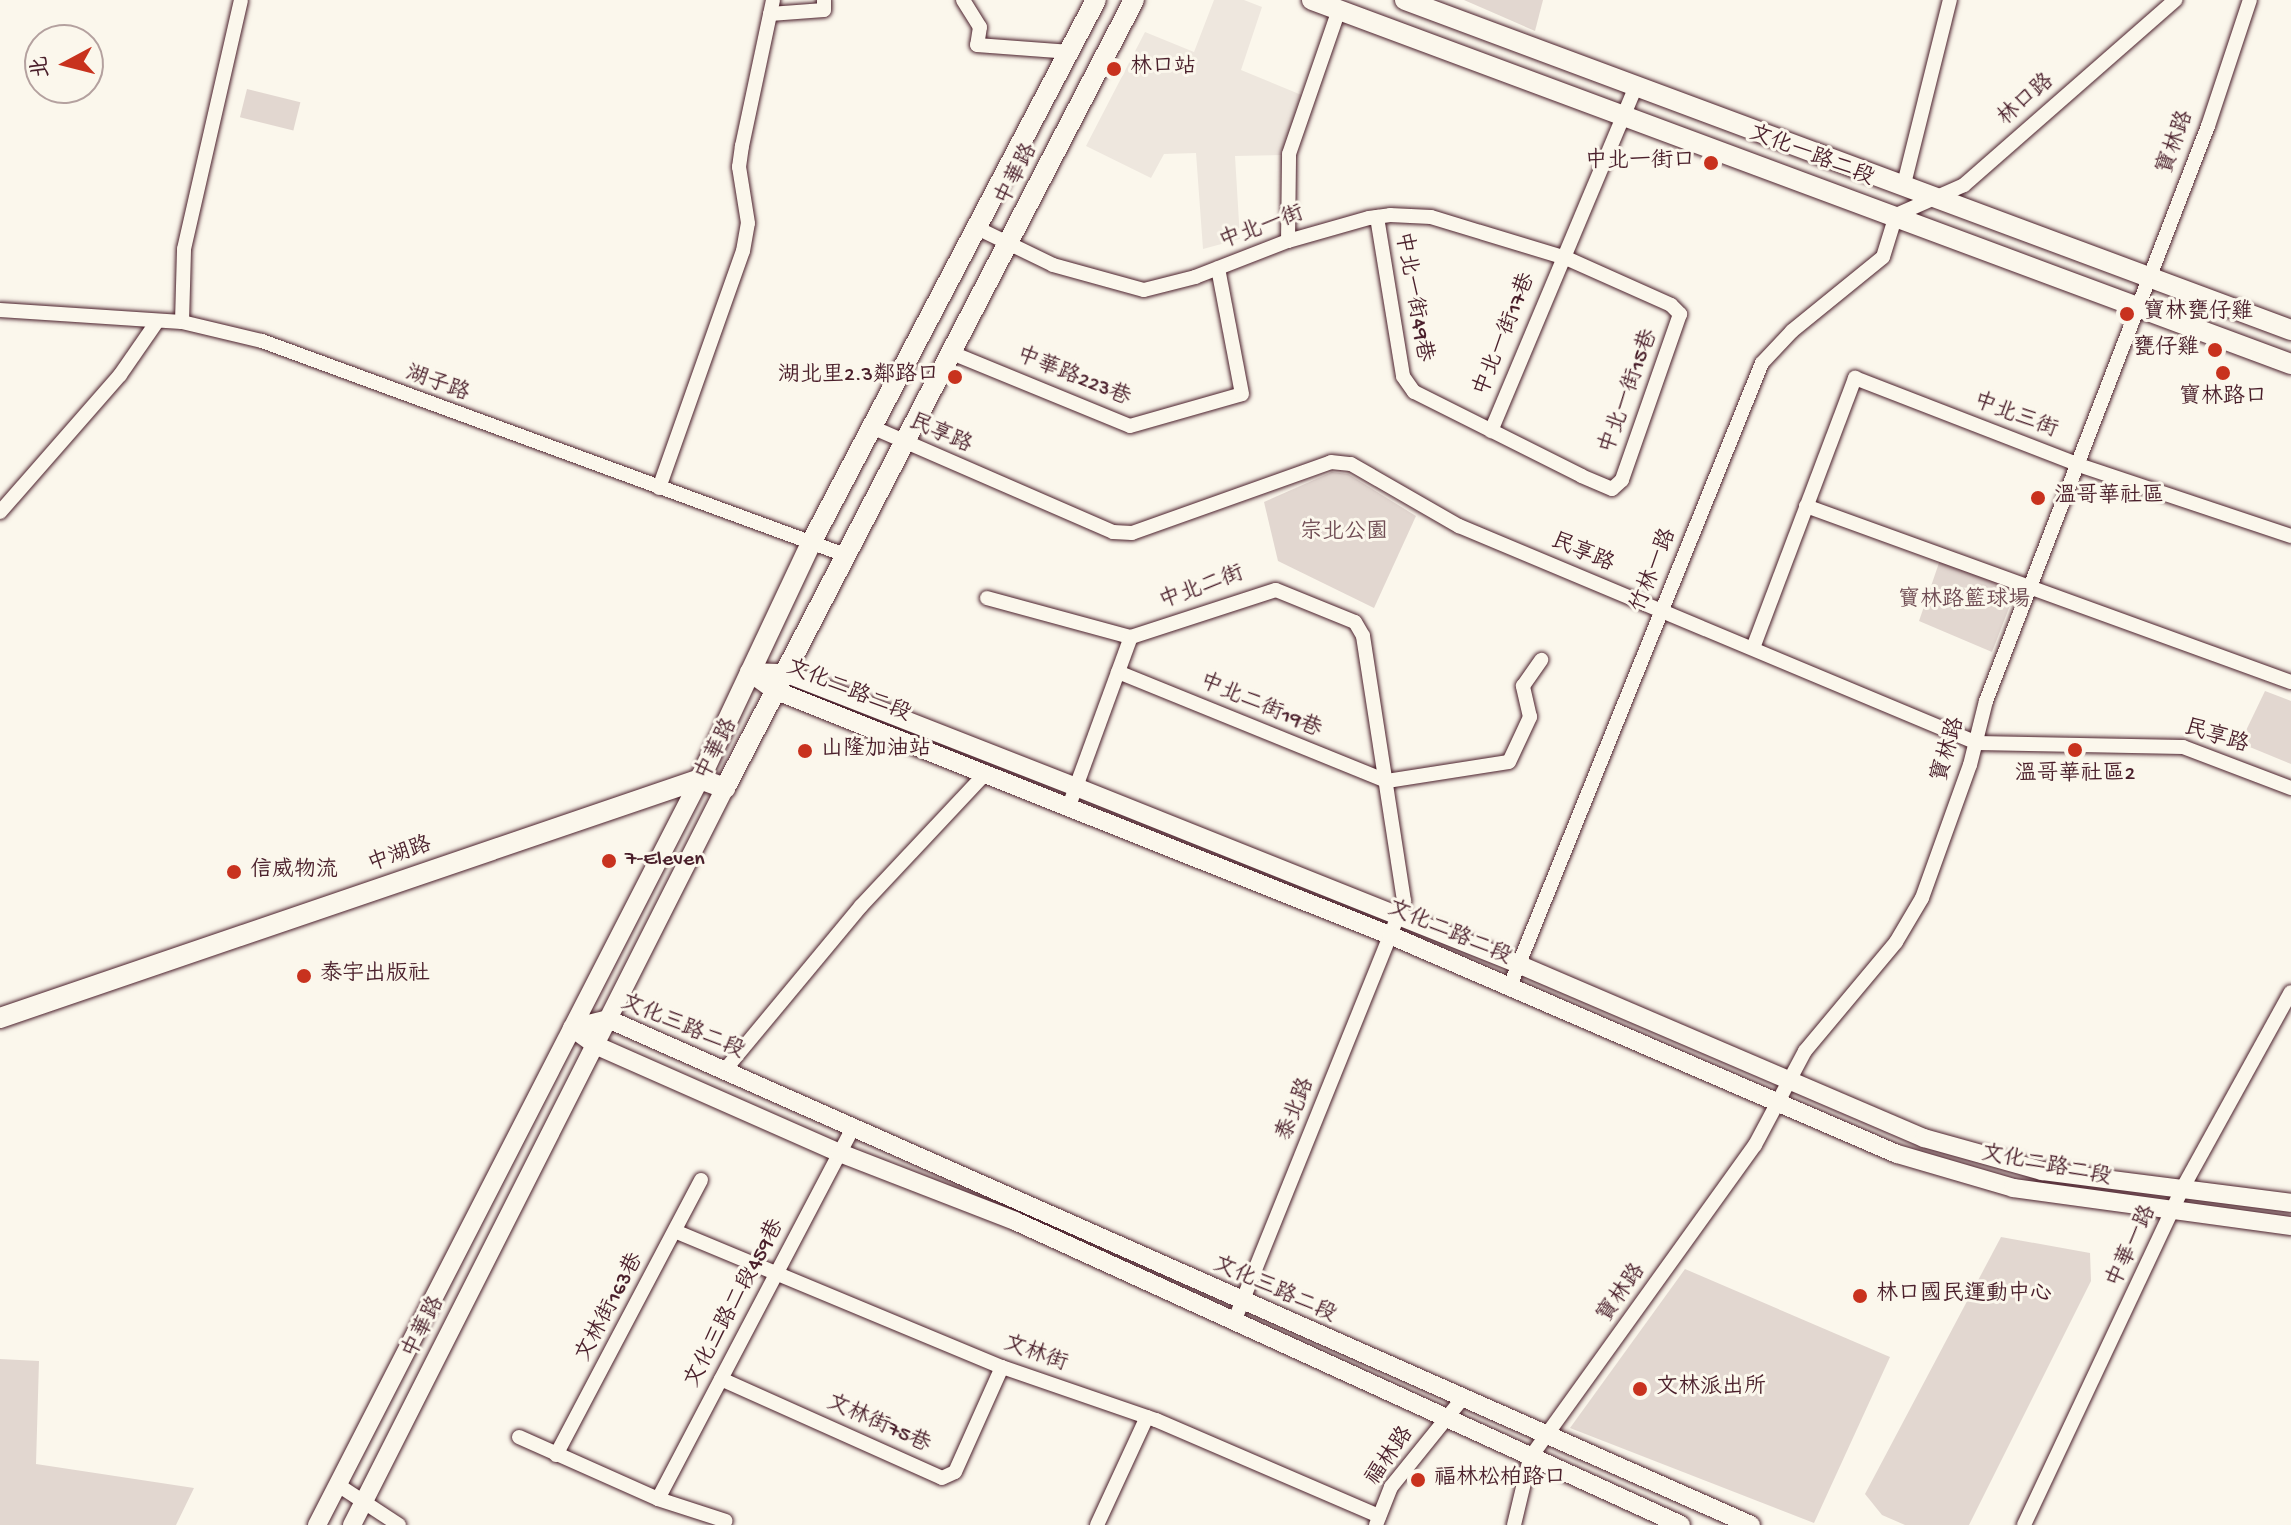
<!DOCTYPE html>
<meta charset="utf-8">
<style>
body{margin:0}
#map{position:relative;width:2291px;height:1525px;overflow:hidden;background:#fbf7ec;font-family:"Gochi Hand","LXGW WenKai TC",sans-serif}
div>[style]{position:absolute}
.built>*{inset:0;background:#eee7de}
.green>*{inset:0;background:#e2d7d0;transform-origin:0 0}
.roads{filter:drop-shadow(0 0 2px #4a1f2b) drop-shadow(0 0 2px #4a1f2b)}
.minor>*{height:14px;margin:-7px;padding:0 7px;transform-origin:7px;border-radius:7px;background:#fbf7ec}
.tertiary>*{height:18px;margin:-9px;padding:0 9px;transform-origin:9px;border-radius:9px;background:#fbf7ec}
.secondary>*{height:20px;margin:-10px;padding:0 10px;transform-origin:10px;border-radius:10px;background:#fbf7ec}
.dots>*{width:22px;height:22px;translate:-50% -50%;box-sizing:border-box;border:4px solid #fbf7ec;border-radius:50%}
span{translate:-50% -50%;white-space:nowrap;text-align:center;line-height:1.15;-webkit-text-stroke:6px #fbf7ec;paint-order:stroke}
.poi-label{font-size:22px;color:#4a1f2b}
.left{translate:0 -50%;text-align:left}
.right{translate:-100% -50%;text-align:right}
.street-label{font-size:22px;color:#4a1f2b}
.park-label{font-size:22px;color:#704d54}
.north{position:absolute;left:24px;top:24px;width:80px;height:80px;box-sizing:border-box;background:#fbf7ec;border:2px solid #b4a19f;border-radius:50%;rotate:263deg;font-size:22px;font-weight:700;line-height:32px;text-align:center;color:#4a1f2b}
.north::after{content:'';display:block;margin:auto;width:28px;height:36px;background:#c8321e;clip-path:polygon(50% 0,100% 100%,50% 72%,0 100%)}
</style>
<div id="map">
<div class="built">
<i style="clip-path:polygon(1214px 0,1244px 0,1262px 7px,1241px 70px,1304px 96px,1282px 155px,1235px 156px,1240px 239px,1203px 249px,1196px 153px,1164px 154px,1151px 178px,1086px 146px,1145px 32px,1194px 52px)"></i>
</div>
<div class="green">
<i style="clip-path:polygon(1464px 0,1543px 0,1535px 31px)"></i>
<i style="left:247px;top:89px;width:55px;height:29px;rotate:14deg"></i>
<i style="clip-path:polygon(1332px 472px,1348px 474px,1416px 516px,1374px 608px,1278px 561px,1264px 502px)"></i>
<i style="clip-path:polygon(1941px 557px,2011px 583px,2014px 595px,1992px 652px,1919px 621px)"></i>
<i style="clip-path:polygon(2265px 691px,2291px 701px,2291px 764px,2240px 743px)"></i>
<i style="clip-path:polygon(2001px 1237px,2090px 1253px,2091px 1281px,1969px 1525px,1905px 1525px,1882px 1515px,1865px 1494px)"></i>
<i style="clip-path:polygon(1685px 1269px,1890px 1357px,1814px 1523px,1570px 1428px)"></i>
<i style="clip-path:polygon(0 1359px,39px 1361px,36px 1464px,194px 1488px,176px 1525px,0 1525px)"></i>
</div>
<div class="roads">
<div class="minor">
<i style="left:963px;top:0;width:32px;rotate:58deg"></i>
<i style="left:980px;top:27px;width:18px;rotate:99deg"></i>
<i style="left:977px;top:45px;width:94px;rotate:4.3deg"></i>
<i style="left:770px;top:14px;width:54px;rotate:-4.2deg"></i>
<i style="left:824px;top:10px;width:10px;rotate:-90deg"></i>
<i style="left:1904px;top:184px;width:190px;rotate:-76deg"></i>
<i style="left:979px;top:229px;width:82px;rotate:25.9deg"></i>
<i style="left:1053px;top:265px;width:94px;rotate:15.4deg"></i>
<i style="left:1144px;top:290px;width:53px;rotate:-14.3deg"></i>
<i style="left:1195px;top:277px;width:100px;rotate:-21.2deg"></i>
<i style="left:1288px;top:241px;width:84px;rotate:-15.9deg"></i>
<i style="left:1369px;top:218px;width:21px;rotate:-8deg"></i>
<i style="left:1390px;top:215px;width:41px;rotate:2.8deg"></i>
<i style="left:1431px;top:217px;width:141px;rotate:16.9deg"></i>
<i style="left:1566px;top:258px;width:115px;rotate:24.1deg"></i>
<i style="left:1671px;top:305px;width:13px;rotate:45deg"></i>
<i style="left:1680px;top:314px;width:176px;rotate:109.3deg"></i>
<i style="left:1622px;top:480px;width:13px;rotate:138deg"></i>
<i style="left:1612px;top:489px;width:33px;rotate:-157deg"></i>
<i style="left:1582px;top:476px;width:188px;rotate:-153.4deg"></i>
<i style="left:1414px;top:392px;width:19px;rotate:-125deg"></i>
<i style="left:1403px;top:376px;width:161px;rotate:-99.3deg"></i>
<i style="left:1288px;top:241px;width:87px;rotate:-89.3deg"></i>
<i style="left:1289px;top:154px;width:152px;rotate:-70.9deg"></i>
<i style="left:0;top:310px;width:182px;rotate:3.8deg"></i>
<i style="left:182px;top:322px;width:82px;rotate:13.4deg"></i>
<i style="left:262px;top:341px;width:624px;rotate:20.15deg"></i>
<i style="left:182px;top:322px;width:73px;rotate:-88.4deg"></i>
<i style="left:184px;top:249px;width:255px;rotate:-77.1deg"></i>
<i style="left:952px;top:353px;width:192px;rotate:22.3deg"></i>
<i style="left:1130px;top:426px;width:116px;rotate:-15.9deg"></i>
<i style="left:1242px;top:394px;width:128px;rotate:-100.8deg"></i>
<i style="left:874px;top:428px;width:261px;rotate:23.5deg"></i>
<i style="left:1113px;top:532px;width:19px;rotate:3deg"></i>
<i style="left:1132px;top:533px;width:211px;rotate:-19.6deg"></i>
<i style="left:1331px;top:462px;width:20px;rotate:6deg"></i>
<i style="left:1351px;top:464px;width:125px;rotate:29.9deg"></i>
<i style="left:1459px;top:526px;width:562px;rotate:22.73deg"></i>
<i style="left:1977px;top:743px;width:206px;rotate:1.1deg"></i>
<i style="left:2183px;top:747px;width:116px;rotate:20.8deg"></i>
<i style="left:1491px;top:431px;width:374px;rotate:-67.2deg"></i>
<i style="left:659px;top:488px;width:251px;rotate:-70.5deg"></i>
<i style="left:743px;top:251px;width:28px;rotate:-80deg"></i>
<i style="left:748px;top:223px;width:57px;rotate:-99.1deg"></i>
<i style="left:739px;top:167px;width:21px;rotate:-82deg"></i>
<i style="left:742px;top:146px;width:149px;rotate:-78deg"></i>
<i style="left:1806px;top:506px;width:516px;rotate:19.95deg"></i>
<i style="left:0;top:512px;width:182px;rotate:-48.8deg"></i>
<i style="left:120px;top:375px;width:63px;rotate:-55.3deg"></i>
<i style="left:987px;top:598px;width:149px;rotate:15.2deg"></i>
<i style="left:1753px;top:648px;width:289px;rotate:-69.3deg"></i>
<i style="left:1855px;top:378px;width:240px;rotate:21.2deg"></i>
<i style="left:2079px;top:465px;width:224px;rotate:18.5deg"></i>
<i style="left:1118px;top:672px;width:290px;rotate:22.1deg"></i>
<i style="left:1387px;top:781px;width:123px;rotate:-8.9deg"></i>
<i style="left:1509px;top:762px;width:50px;rotate:-65deg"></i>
<i style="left:1530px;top:717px;width:32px;rotate:-103deg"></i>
<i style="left:1523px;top:686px;width:32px;rotate:-55deg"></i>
<i style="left:1069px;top:806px;width:180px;rotate:-69.9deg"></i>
<i style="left:1131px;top:637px;width:152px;rotate:-18deg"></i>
<i style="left:1276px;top:590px;width:85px;rotate:22.1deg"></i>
<i style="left:1355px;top:622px;width:16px;rotate:60deg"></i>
<i style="left:1363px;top:636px;width:268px;rotate:81.2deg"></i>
<i style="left:1404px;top:901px;width:452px;rotate:112deg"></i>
<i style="left:1510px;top:986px;width:672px;rotate:-67.98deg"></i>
<i style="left:1762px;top:363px;width:44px;rotate:-46.8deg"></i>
<i style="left:1792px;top:331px;width:117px;rotate:-39.1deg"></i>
<i style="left:1883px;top:257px;width:44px;rotate:-72.8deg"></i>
<i style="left:1896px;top:215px;width:74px;rotate:-23.8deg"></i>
<i style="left:1964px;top:185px;width:281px;rotate:-41.2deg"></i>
<i style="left:724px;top:1071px;width:214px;rotate:-50.3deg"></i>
<i style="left:861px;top:906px;width:183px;rotate:-46.8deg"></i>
<i style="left:677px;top:1232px;width:352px;rotate:22.6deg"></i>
<i style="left:1002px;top:1367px;width:163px;rotate:19deg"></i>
<i style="left:1156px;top:1420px;width:243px;rotate:23.3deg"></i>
<i style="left:721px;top:1379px;width:242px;rotate:24.1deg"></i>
<i style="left:942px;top:1478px;width:14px;rotate:-25deg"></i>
<i style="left:955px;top:1472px;width:115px;rotate:-65.9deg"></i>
<i style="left:519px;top:1437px;width:152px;rotate:24deg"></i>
<i style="left:658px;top:1499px;width:71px;rotate:17.9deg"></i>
<i style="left:556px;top:1455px;width:311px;rotate:-62.2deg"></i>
<i style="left:338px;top:1485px;width:73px;rotate:33.3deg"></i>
<i style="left:658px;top:1499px;width:418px;rotate:-62.3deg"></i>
<i style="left:1097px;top:1525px;width:119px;rotate:-65.2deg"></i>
<i style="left:1376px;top:1525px;width:41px;rotate:-68.5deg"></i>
<i style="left:1391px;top:1487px;width:113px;rotate:-51.1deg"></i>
<i style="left:1514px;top:1525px;width:69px;rotate:-76.6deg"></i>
<i style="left:1530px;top:1458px;width:385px;rotate:-54.3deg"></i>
<i style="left:1755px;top:1145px;width:106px;rotate:-62deg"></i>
<i style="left:1805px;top:1051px;width:142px;rotate:-50.1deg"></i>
<i style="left:1896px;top:942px;width:51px;rotate:-59.4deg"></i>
<i style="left:1922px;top:898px;width:141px;rotate:-70.2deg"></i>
<i style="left:1970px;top:765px;width:66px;rotate:-76deg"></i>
<i style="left:1986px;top:701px;width:616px;rotate:-68.89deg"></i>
<i style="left:2208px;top:126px;width:133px;rotate:-71.6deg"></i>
<i style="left:2024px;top:1525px;width:369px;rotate:-64.8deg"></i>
<i style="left:2181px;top:1191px;width:227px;rotate:-61.1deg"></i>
</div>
<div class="tertiary">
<i style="left:749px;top:672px;width:31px;rotate:36deg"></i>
<i style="left:774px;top:690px;width:665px;rotate:21.71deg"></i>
<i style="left:1392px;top:936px;width:550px;rotate:23.35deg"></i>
<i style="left:1897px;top:1154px;width:121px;rotate:16.3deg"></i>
<i style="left:2013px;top:1188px;width:281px;rotate:7.8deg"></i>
<i style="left:749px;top:672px;width:36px;rotate:2deg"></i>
<i style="left:785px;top:673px;width:313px;rotate:21.4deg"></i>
<i style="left:1076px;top:787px;width:476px;rotate:21.8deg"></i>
<i style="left:1518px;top:964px;width:442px;rotate:23.2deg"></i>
<i style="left:1924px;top:1138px;width:123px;rotate:15.6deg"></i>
<i style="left:2042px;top:1171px;width:251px;rotate:7.3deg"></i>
<i style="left:572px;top:1028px;width:37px;rotate:-14deg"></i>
<i style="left:608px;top:1019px;width:1250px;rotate:23.88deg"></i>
<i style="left:572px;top:1028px;width:29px;rotate:36deg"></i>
<i style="left:595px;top:1045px;width:268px;rotate:23.8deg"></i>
<i style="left:840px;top:1153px;width:188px;rotate:21.2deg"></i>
<i style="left:1015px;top:1221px;width:732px;rotate:24.53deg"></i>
<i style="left:317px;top:1525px;width:839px;rotate:-62.82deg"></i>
<i style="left:352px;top:1525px;width:826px;rotate:-63.16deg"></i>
</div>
<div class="secondary">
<i style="left:1312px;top:0;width:1044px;rotate:20.4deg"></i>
<i style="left:1405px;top:0;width:945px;rotate:20.43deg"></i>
<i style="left:700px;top:779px;width:261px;rotate:-64.8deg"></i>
<i style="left:811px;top:543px;width:613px;rotate:-62.31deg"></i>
<i style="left:0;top:1018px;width:740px;rotate:-18.85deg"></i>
<i style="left:700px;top:779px;width:27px;rotate:20deg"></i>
<i style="left:725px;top:788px;width:888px;rotate:-62.57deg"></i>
</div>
</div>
<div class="dots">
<i style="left:1114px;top:69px;background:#c8321e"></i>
<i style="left:1711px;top:163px;background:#c8321e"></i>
<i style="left:2127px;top:314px;background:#c8321e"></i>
<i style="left:2215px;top:350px;background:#c8321e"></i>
<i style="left:2223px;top:373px;background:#c8321e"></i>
<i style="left:955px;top:377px;background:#c8321e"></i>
<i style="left:2038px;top:498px;background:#c8321e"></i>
<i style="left:2075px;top:750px;background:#c8321e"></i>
<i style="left:805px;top:751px;background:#c8321e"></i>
<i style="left:609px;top:861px;background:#c8321e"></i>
<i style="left:234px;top:872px;background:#c8321e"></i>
<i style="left:304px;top:976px;background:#c8321e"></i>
<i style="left:1860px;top:1296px;background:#c8321e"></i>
<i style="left:1640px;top:1389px;background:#c8321e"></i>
<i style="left:1418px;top:1480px;background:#c8321e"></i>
</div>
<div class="poi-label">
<span class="left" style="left:1130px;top:69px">林口站</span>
<span class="right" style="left:1695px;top:163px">中北一街口</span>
<span class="left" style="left:2143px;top:314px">寶林甕仔雞</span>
<span class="right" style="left:2199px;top:350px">甕仔雞</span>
<span class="right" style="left:939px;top:377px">湖北里2.3鄰路口</span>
<span style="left:2223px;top:399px">寶林路口</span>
<span class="left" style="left:2054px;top:498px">溫哥華社區</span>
<span class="left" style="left:821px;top:751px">山隆加油站</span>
<span style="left:2075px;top:776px">溫哥華社區2</span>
<span class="left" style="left:625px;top:861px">7-Eleven</span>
<span class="left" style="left:250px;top:872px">信威物流</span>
<span class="left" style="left:320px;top:976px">泰宇出版社</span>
<span class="left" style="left:1876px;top:1296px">林口國民運動中心</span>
<span class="left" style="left:1656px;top:1389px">文林派出所</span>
<span class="left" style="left:1434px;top:1480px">福林松柏路口</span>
</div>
<div class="street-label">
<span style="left:2027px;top:101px;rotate:-41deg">林口路</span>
<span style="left:2177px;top:143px;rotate:-70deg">寶林路</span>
<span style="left:1811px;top:157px;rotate:21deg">文化一路二段</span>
<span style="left:1018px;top:175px;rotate:-63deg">中華路</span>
<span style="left:1262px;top:229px;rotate:-20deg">中北一街</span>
<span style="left:1412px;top:297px;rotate:80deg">中北一街49巷</span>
<span style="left:1506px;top:335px;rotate:-68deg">中北一街17巷</span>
<span style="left:1073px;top:378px;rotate:22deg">中華路223巷</span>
<span style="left:437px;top:385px;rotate:20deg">湖子路</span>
<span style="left:1630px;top:392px;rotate:-70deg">中北一街15巷</span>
<span style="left:2015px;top:417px;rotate:21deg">中北三街</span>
<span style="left:940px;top:435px;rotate:24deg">民享路</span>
<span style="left:1582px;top:554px;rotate:23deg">民享路</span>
<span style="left:1655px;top:571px;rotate:-68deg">竹林一路</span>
<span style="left:1202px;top:589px;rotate:-20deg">中北二街</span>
<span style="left:848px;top:692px;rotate:22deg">文化二路二段</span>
<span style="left:1260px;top:707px;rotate:23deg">中北二街19巷</span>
<span style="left:2216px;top:738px;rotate:17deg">民享路</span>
<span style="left:718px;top:750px;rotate:-63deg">中華路</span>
<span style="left:1950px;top:750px;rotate:-74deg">寶林路</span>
<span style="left:400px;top:856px;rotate:-19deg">中湖路</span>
<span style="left:1449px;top:934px;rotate:23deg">文化二路二段</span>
<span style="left:682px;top:1028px;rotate:23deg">文化三路二段</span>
<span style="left:1297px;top:1110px;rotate:-68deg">泰北路</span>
<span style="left:2046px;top:1167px;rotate:11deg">文化二路二段</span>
<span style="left:2133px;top:1247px;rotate:-65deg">中華一路</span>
<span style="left:1274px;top:1291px;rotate:24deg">文化三路二段</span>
<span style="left:1623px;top:1294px;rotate:-55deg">寶林路</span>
<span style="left:736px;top:1304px;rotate:-62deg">文化三路二段459巷</span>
<span style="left:611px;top:1308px;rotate:-62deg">文林街163巷</span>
<span style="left:425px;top:1328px;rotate:-63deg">中華路</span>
<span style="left:1035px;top:1355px;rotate:20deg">文林街</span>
<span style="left:878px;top:1425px;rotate:24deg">文林街75巷</span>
<span style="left:1391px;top:1457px;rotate:-55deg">福林路</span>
</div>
<div class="park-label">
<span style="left:1344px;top:534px">宗北公園</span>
<span style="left:1964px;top:602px">寶林路籃球場</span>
</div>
<div class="north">北</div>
</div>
